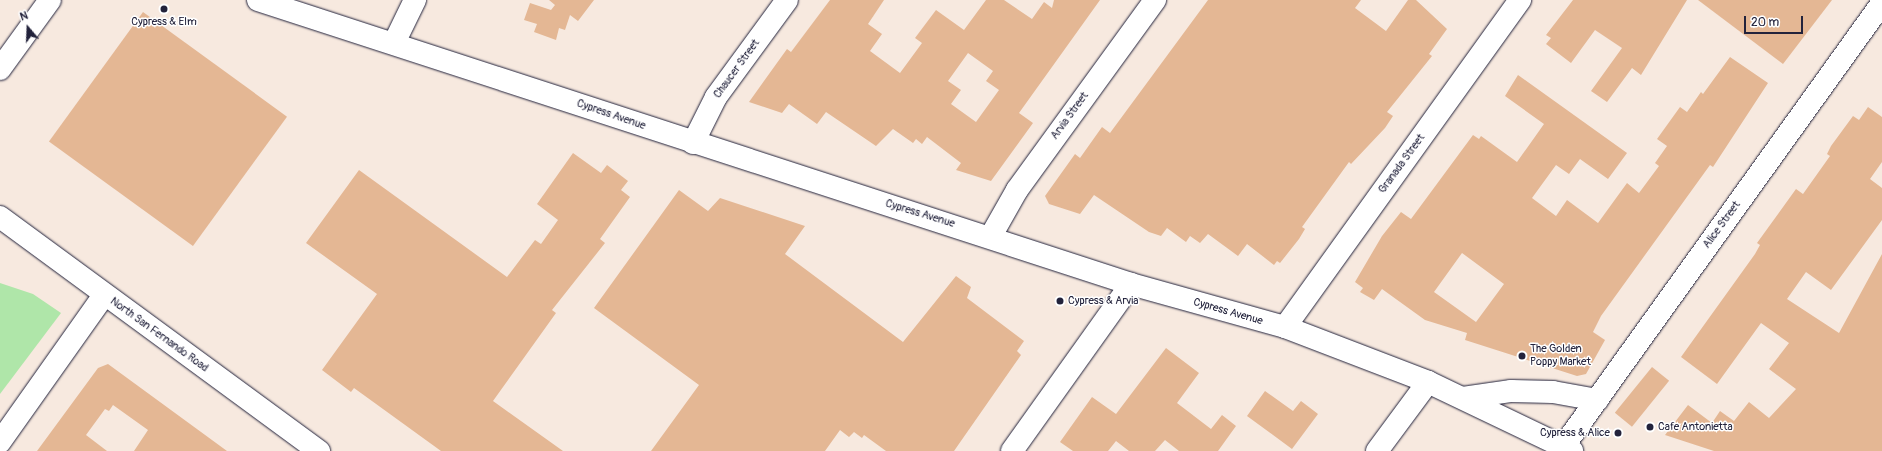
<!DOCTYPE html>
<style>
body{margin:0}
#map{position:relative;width:1882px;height:451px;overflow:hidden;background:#f7e9df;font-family:Pangolin,sans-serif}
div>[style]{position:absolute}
.green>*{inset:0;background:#afe6a9}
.building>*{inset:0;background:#e4b794;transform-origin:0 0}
.roads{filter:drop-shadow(0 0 1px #22223b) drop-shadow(0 0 1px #22223b)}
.minor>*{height:22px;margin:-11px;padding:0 11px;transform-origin:11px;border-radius:11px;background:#fff}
.major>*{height:22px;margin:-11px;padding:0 11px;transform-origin:11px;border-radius:11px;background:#fff}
.dots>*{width:11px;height:11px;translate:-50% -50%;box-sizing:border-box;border:2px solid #fff;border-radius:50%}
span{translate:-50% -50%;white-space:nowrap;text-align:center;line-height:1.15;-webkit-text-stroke:3px #fff;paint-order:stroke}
.poi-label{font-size:11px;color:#22223b}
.left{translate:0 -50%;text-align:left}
.right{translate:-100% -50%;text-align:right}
.street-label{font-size:11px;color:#22223b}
.north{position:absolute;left:8px;top:8px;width:40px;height:40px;-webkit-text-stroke:3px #fff;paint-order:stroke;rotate:341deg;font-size:11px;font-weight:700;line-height:16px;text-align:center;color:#22223b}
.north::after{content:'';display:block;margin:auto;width:14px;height:18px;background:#22223b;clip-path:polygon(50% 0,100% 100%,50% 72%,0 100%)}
.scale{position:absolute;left:1744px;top:16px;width:59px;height:18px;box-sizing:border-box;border:2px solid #22223b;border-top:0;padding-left:5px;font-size:12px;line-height:14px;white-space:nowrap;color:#22223b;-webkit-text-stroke:3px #fff;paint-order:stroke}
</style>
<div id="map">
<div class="green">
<i style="clip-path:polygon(0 283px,33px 294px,61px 313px,0 394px)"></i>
</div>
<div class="building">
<i style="clip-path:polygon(549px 0,594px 0,578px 21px,570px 15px,565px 30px,559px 28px,556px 40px,534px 32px,537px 24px,524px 20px,530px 3px,551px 10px,555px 5px)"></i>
<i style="clip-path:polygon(evenodd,830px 0,884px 0,868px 24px,882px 34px,870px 51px,900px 73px,922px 43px,915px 38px,936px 10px,964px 30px,986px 0,1004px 0,1032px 19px,1044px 2px,1052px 8px,1054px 0,1100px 0,1019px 113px,1033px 123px,991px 181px,956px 170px,961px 163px,927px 137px,922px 144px,916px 139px,913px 143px,893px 129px,876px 146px,826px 112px,817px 124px,789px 104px,782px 113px,749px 102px,787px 49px,791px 52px,830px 0,968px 53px,993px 71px,986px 81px,999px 90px,976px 122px,951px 104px,961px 90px,948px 81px,968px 53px)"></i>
<i style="clip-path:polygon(1208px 0,1361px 0,1355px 8px,1386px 31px,1408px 0,1416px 0,1447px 29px,1429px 54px,1432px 56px,1387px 112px,1393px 116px,1385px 128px,1351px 164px,1349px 162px,1302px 227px,1305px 229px,1299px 239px,1280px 263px,1277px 261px,1274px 265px,1247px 244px,1238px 256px,1208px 234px,1200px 243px,1190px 236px,1186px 242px,1167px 228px,1161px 236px,1149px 232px,1094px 195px,1080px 214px,1049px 204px,1045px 196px,1075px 154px,1080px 158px,1102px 127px,1110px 133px)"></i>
<i style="clip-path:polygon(1573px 0,1687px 0,1641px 75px,1632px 68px,1607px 102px,1591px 91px,1622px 48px,1595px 30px,1571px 63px,1546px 44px,1551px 38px,1546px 35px)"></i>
<i style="clip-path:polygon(1698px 0,1832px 0,1783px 64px)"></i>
<i style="left:143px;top:12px;width:178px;height:160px;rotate:36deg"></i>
<i style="clip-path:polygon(evenodd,1730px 57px,1768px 83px,1713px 167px,1710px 165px,1601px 316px,1593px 332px,1605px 340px,1586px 374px,1577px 376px,1465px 340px,1467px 333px,1425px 320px,1382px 289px,1374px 300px,1360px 292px,1363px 288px,1355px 282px,1382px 236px,1401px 212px,1411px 219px,1473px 135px,1479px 139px,1481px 136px,1517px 162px,1544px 124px,1505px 96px,1518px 75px,1627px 153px,1608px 179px,1580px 159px,1569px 174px,1556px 165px,1532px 198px,1556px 216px,1567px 200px,1598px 223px,1627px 183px,1639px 193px,1659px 166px,1655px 163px,1667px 146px,1657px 139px,1680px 107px,1687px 112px,1701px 92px,1703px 94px,1730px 57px,1462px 253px,1504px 284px,1476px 322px,1434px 292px,1462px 253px)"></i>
<i style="clip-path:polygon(1868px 107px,1882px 117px,1882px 162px,1870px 179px,1882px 188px,1882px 220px,1831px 290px,1806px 272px,1787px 299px,1839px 333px,1882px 254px,1882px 451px,1714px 451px,1665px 435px,1688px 405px,1712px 423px,1720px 411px,1734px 421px,1749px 402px,1769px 418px,1796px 389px,1769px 369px,1789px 343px,1761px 323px,1717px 384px,1681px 357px,1755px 254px,1760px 245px,1757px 243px,1796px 189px,1803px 194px,1830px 156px,1827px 154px,1831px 146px,1853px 116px,1859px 120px)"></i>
<i style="clip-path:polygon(573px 153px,601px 173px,607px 165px,628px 181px,621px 190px,630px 197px,600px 239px,605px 243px,552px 310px,556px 313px,493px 401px,563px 451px,441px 451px,354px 388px,351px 392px,322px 370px,377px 294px,306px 243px,359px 170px,507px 277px,535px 240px,541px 244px,558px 220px,537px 204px)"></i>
<i style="clip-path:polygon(679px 190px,708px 211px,720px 198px,805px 226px,785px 254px,903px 342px,956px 276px,971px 287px,967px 298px,1024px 341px,1017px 351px,1021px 355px,954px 451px,886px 451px,864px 435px,862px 438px,854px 432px,849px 437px,840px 430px,825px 451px,651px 451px,699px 385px,594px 308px)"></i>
<i style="clip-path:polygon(1166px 348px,1199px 373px,1177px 403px,1211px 429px,1222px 415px,1236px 426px,1218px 451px,1179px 451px,1165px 440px,1155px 451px,1129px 451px,1116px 441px,1108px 451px,1073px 451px,1060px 442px,1092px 397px,1116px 414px)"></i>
<i style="clip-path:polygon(108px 364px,227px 451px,134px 451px,148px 430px,113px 405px,109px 411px,105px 409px,86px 435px,107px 451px,37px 451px,98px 368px)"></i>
<i style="left:1652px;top:367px;width:22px;height:59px;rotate:39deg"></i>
<i style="clip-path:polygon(1265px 391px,1293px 411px,1301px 401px,1318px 414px,1292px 449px,1247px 416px)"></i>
</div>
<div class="roads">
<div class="minor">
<i style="left:258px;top:0;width:918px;rotate:18.02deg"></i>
<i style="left:1131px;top:284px;width:160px;rotate:15.6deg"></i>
<i style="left:1285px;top:327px;width:153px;rotate:21deg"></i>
<i style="left:1428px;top:382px;width:160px;rotate:25.6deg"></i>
<i style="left:394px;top:43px;width:48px;rotate:-64deg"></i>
<i style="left:0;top:69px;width:85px;rotate:-54.1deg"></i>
<i style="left:693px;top:143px;width:51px;rotate:-63.4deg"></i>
<i style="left:716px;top:97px;width:120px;rotate:-53.8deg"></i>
<i style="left:991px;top:236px;width:53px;rotate:-60.5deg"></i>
<i style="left:1017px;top:190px;width:235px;rotate:-54deg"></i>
<i style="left:1285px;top:327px;width:403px;rotate:-54.3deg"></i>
<i style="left:1463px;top:398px;width:49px;rotate:-8.3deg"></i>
<i style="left:1511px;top:391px;width:42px;rotate:1.4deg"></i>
<i style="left:1553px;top:392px;width:45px;rotate:10.3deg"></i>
<i style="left:0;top:442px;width:180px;rotate:-54.7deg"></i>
<i style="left:1563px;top:447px;width:547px;rotate:-54.3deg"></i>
<i style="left:1012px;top:451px;width:205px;rotate:-54.5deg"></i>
<i style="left:1377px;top:451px;width:86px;rotate:-53.5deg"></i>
</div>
<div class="major">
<i style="left:0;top:217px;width:396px;rotate:36.3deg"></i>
</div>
</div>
<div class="dots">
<i style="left:164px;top:9px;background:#22223b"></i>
<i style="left:1060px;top:301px;background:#22223b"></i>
<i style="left:1522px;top:356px;background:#22223b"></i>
<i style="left:1650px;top:427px;background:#22223b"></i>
<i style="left:1618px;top:433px;background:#22223b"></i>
</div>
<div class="poi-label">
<span style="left:164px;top:22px">Cypress &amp; Elm</span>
<span class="left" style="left:1068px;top:301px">Cypress &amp; Arvia</span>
<span class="left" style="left:1530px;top:356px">The Golden<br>Poppy Market</span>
<span class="left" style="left:1658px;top:427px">Cafe Antonietta</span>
<span class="right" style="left:1610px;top:433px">Cypress &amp; Alice</span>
</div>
<div class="street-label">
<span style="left:737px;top:69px;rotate:-54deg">Chaucer Street</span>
<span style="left:611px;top:115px;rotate:19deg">Cypress Avenue</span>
<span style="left:1070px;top:116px;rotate:-54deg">Arvia Street</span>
<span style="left:1402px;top:164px;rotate:-54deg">Granada Street</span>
<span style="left:920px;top:214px;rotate:17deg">Cypress Avenue</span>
<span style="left:1722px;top:225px;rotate:-54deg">Alice Street</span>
<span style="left:1228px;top:312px;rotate:16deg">Cypress Avenue</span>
<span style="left:159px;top:335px;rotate:36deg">North San Fernando Road</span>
</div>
<div class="north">N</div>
<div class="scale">20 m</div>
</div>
